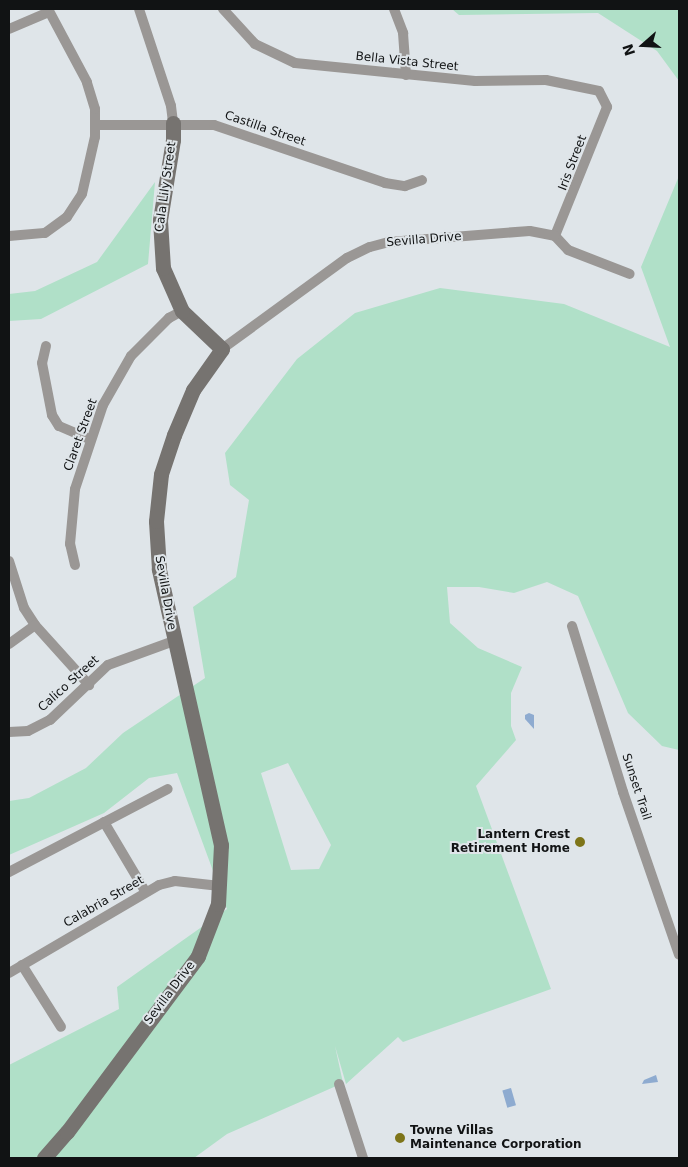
<!DOCTYPE html>
<style>
body{margin:0}
#map{position:relative;width:688px;height:1167px;overflow:hidden;background:#dfe5e9;font-family:"DejaVu Sans",sans-serif}
div>[style]{position:absolute}
.green>*{inset:0;background:#b0e0c8}
.water>*{inset:0;background:#8eabd0;transform-origin:0 0}
.street>*{height:10px;margin:-5px;padding:0 5px;transform-origin:5px;border-radius:5px;background:#9a9795}
.secondary>*{height:15px;margin:-7.5px;padding:0 7.5px;transform-origin:7.5px;border-radius:7.5px;background:#767370}
.dots>*{width:14px;height:14px;translate:-50% -50%;box-sizing:border-box;border:2px solid #dfe5e9;border-radius:50%}
span{translate:-50% -50%;white-space:nowrap;text-align:center;line-height:1.15;-webkit-text-stroke:4px #dfe5e9;paint-order:stroke}
.street-label{font-size:12px;color:#111314}
.poi-label{font-size:12px;color:#111314;font-weight:700}
.right{translate:-100% -50%;text-align:right}
.left{translate:0 -50%;text-align:left}
.frame{position:absolute;inset:0;border:10px solid #111314;pointer-events:none}
.north{position:absolute;left:618px;top:20px;width:50px;height:50px;-webkit-text-stroke:4px #dfe5e9;paint-order:stroke;rotate:251deg;font-size:14px;font-weight:700;line-height:20px;text-align:center;color:#111314}
.north::after{content:'';display:block;margin:auto;width:18px;height:22px;background:#111314;clip-path:polygon(50% 0,100% 100%,50% 72%,0 100%)}
</style>
<div id="map">
<div class="green">
<i style="clip-path:polygon(452px 9px,679px 9px,679px 81px,657px 51px,598px 13px,459px 15px)"></i>
<i style="clip-path:polygon(evenodd,679px 176px,679px 750px,662px 746px,628px 713px,578px 596px,547px 582px,514px 593px,479px 587px,447px 587px,450px 623px,478px 648px,522px 667px,511px 693px,511px 726px,516px 740px,476px 786px,551px 989px,403px 1042px,398px 1037px,346px 1084px,335px 1046px,343px 1083px,227px 1134px,194px 1158px,9px 1158px,9px 1065px,119px 1009px,117px 987px,227px 909px,177px 773px,149px 778px,104px 813px,9px 855px,9px 801px,29px 798px,86px 768px,123px 733px,205px 678px,193px 607px,236px 577px,249px 500px,230px 485px,225px 453px,297px 359px,355px 313px,440px 288px,564px 304px,670px 347px,641px 267px,679px 176px,288px 763px,331px 845px,319px 869px,291px 870px,261px 773px,288px 763px)"></i>
<i style="clip-path:polygon(155px 182px,148px 264px,41px 319px,9px 321px,9px 294px,35px 291px,97px 262px)"></i>
</div>
<div class="water">
<i style="clip-path:polygon(529px 713px,534px 715px,534px 729px,525px 719px,525px 715px)"></i>
<i style="clip-path:polygon(656px 1075px,658px 1082px,642px 1084px,644px 1080px)"></i>
<i style="left:511px;top:1088px;width:18px;height:9px;rotate:74deg"></i>
</div>
<div class="street">
<i style="left:139px;top:9px;width:102px;rotate:71.7deg"></i>
<i style="left:171px;top:106px;width:17px;rotate:83deg"></i>
<i style="left:223px;top:9px;width:47px;rotate:47.6deg"></i>
<i style="left:255px;top:44px;width:44px;rotate:25.4deg"></i>
<i style="left:295px;top:63px;width:181px;rotate:5.7deg"></i>
<i style="left:475px;top:81px;width:71px;rotate:-0.8deg"></i>
<i style="left:546px;top:80px;width:54px;rotate:11.7deg"></i>
<i style="left:599px;top:91px;width:18px;rotate:63deg"></i>
<i style="left:607px;top:107px;width:139px;rotate:112deg"></i>
<i style="left:394px;top:9px;width:26px;rotate:69deg"></i>
<i style="left:403px;top:33px;width:42px;rotate:85.9deg"></i>
<i style="left:9px;top:29px;width:43px;rotate:-23deg"></i>
<i style="left:95px;top:125px;width:119px"></i>
<i style="left:214px;top:125px;width:181px;rotate:18.7deg"></i>
<i style="left:385px;top:183px;width:20px;rotate:9deg"></i>
<i style="left:405px;top:186px;width:18px;rotate:-19deg"></i>
<i style="left:9px;top:236px;width:36px;rotate:-5deg"></i>
<i style="left:45px;top:233px;width:27px;rotate:-36deg"></i>
<i style="left:67px;top:217px;width:27px;rotate:-57deg"></i>
<i style="left:82px;top:194px;width:58px;rotate:-77.2deg"></i>
<i style="left:95px;top:137px;width:28px;rotate:-90deg"></i>
<i style="left:95px;top:109px;width:28px;rotate:-107deg"></i>
<i style="left:87px;top:82px;width:83px;rotate:-118.1deg"></i>
<i style="left:555px;top:236px;width:19px;rotate:47deg"></i>
<i style="left:568px;top:250px;width:66px;rotate:21.2deg"></i>
<i style="left:46px;top:346px;width:17px;rotate:103deg"></i>
<i style="left:42px;top:363px;width:53px;rotate:79.1deg"></i>
<i style="left:52px;top:415px;width:13px;rotate:58deg"></i>
<i style="left:59px;top:426px;width:34px;rotate:23deg"></i>
<i style="left:222px;top:349px;width:155px;rotate:-36.1deg"></i>
<i style="left:347px;top:258px;width:25px;rotate:-26deg"></i>
<i style="left:370px;top:247px;width:20px;rotate:-15deg"></i>
<i style="left:389px;top:242px;width:141px;rotate:-4.5deg"></i>
<i style="left:530px;top:231px;width:25px;rotate:11deg"></i>
<i style="left:9px;top:561px;width:49px;rotate:72.3deg"></i>
<i style="left:24px;top:608px;width:20px;rotate:57deg"></i>
<i style="left:35px;top:625px;width:81px;rotate:48deg"></i>
<i style="left:75px;top:565px;width:22px;rotate:-103deg"></i>
<i style="left:70px;top:544px;width:55px;rotate:-84.8deg"></i>
<i style="left:75px;top:489px;width:89px;rotate:-71.6deg"></i>
<i style="left:103px;top:405px;width:56px;rotate:-60.3deg"></i>
<i style="left:131px;top:356px;width:54px;rotate:-45deg"></i>
<i style="left:169px;top:318px;width:15px;rotate:-28deg"></i>
<i style="left:572px;top:626px;width:174px;rotate:72.9deg"></i>
<i style="left:623px;top:792px;width:172px;rotate:71deg"></i>
<i style="left:9px;top:644px;width:32px;rotate:-36deg"></i>
<i style="left:9px;top:732px;width:19px;rotate:-3deg"></i>
<i style="left:28px;top:731px;width:25px;rotate:-27deg"></i>
<i style="left:50px;top:720px;width:80px;rotate:-43.5deg"></i>
<i style="left:108px;top:665px;width:70px;rotate:-20deg"></i>
<i style="left:104px;top:822px;width:80px;rotate:59.3deg"></i>
<i style="left:9px;top:872px;width:179px;rotate:-27.6deg"></i>
<i style="left:22px;top:965px;width:73px;rotate:57.8deg"></i>
<i style="left:9px;top:973px;width:174px;rotate:-30.4deg"></i>
<i style="left:159px;top:885px;width:16px;rotate:-14deg"></i>
<i style="left:175px;top:881px;width:45px;rotate:6.3deg"></i>
<i style="left:339px;top:1084px;width:78px;rotate:72deg"></i>
</div>
<div class="secondary">
<i style="left:44px;top:1158px;width:35px;rotate:-49deg"></i>
<i style="left:67px;top:1132px;width:219px;rotate:-53.3deg"></i>
<i style="left:198px;top:956px;width:56px;rotate:-69deg"></i>
<i style="left:218px;top:904px;width:59px;rotate:-87.1deg"></i>
<i style="left:221px;top:845px;width:283px;rotate:-102.7deg"></i>
<i style="left:159px;top:569px;width:48px;rotate:-93.6deg"></i>
<i style="left:156px;top:521px;width:47px;rotate:-83.9deg"></i>
<i style="left:161px;top:474px;width:41px;rotate:-71.6deg"></i>
<i style="left:174px;top:435px;width:49px;rotate:-67.1deg"></i>
<i style="left:193px;top:390px;width:50px;rotate:-54.7deg"></i>
<i style="left:222px;top:349px;width:55px;rotate:-136.5deg"></i>
<i style="left:182px;top:311px;width:47px;rotate:-113.8deg"></i>
<i style="left:163px;top:268px;width:48px;rotate:-93.6deg"></i>
<i style="left:160px;top:220px;width:81px;rotate:-80.8deg"></i>
<i style="left:173px;top:140px;width:17px;rotate:-90deg"></i>
</div>
<div class="dots">
<i style="left:580px;top:842px;background:#7e7519"></i>
<i style="left:400px;top:1138px;background:#7e7519"></i>
</div>
<div class="street-label">
<span style="left:407px;top:62px;rotate:6deg">Bella Vista Street</span>
<span style="left:265px;top:129px;rotate:19deg">Castilla Street</span>
<span style="left:573px;top:163px;rotate:-69deg">Iris Street</span>
<span style="left:166px;top:187px;rotate:-82deg">Cala Lily Street</span>
<span style="left:424px;top:240px;rotate:-5deg">Sevilla Drive</span>
<span style="left:81px;top:435px;rotate:-70deg">Claret Street</span>
<span style="left:165px;top:593px;rotate:80deg">Sevilla Drive</span>
<span style="left:69px;top:684px;rotate:-42deg">Calico Street</span>
<span style="left:636px;top:787px;rotate:72deg">Sunset Trail</span>
<span style="left:104px;top:902px;rotate:-30deg">Calabria Street</span>
<span style="left:170px;top:993px;rotate:-53deg">Sevilla Drive</span>
</div>
<div class="poi-label">
<span class="right" style="left:570px;top:842px">Lantern Crest<br>Retirement Home</span>
<span class="left" style="left:410px;top:1138px">Towne Villas<br>Maintenance Corporation</span>
</div>
<div class="frame"></div>
<div class="north">N</div>
</div>
